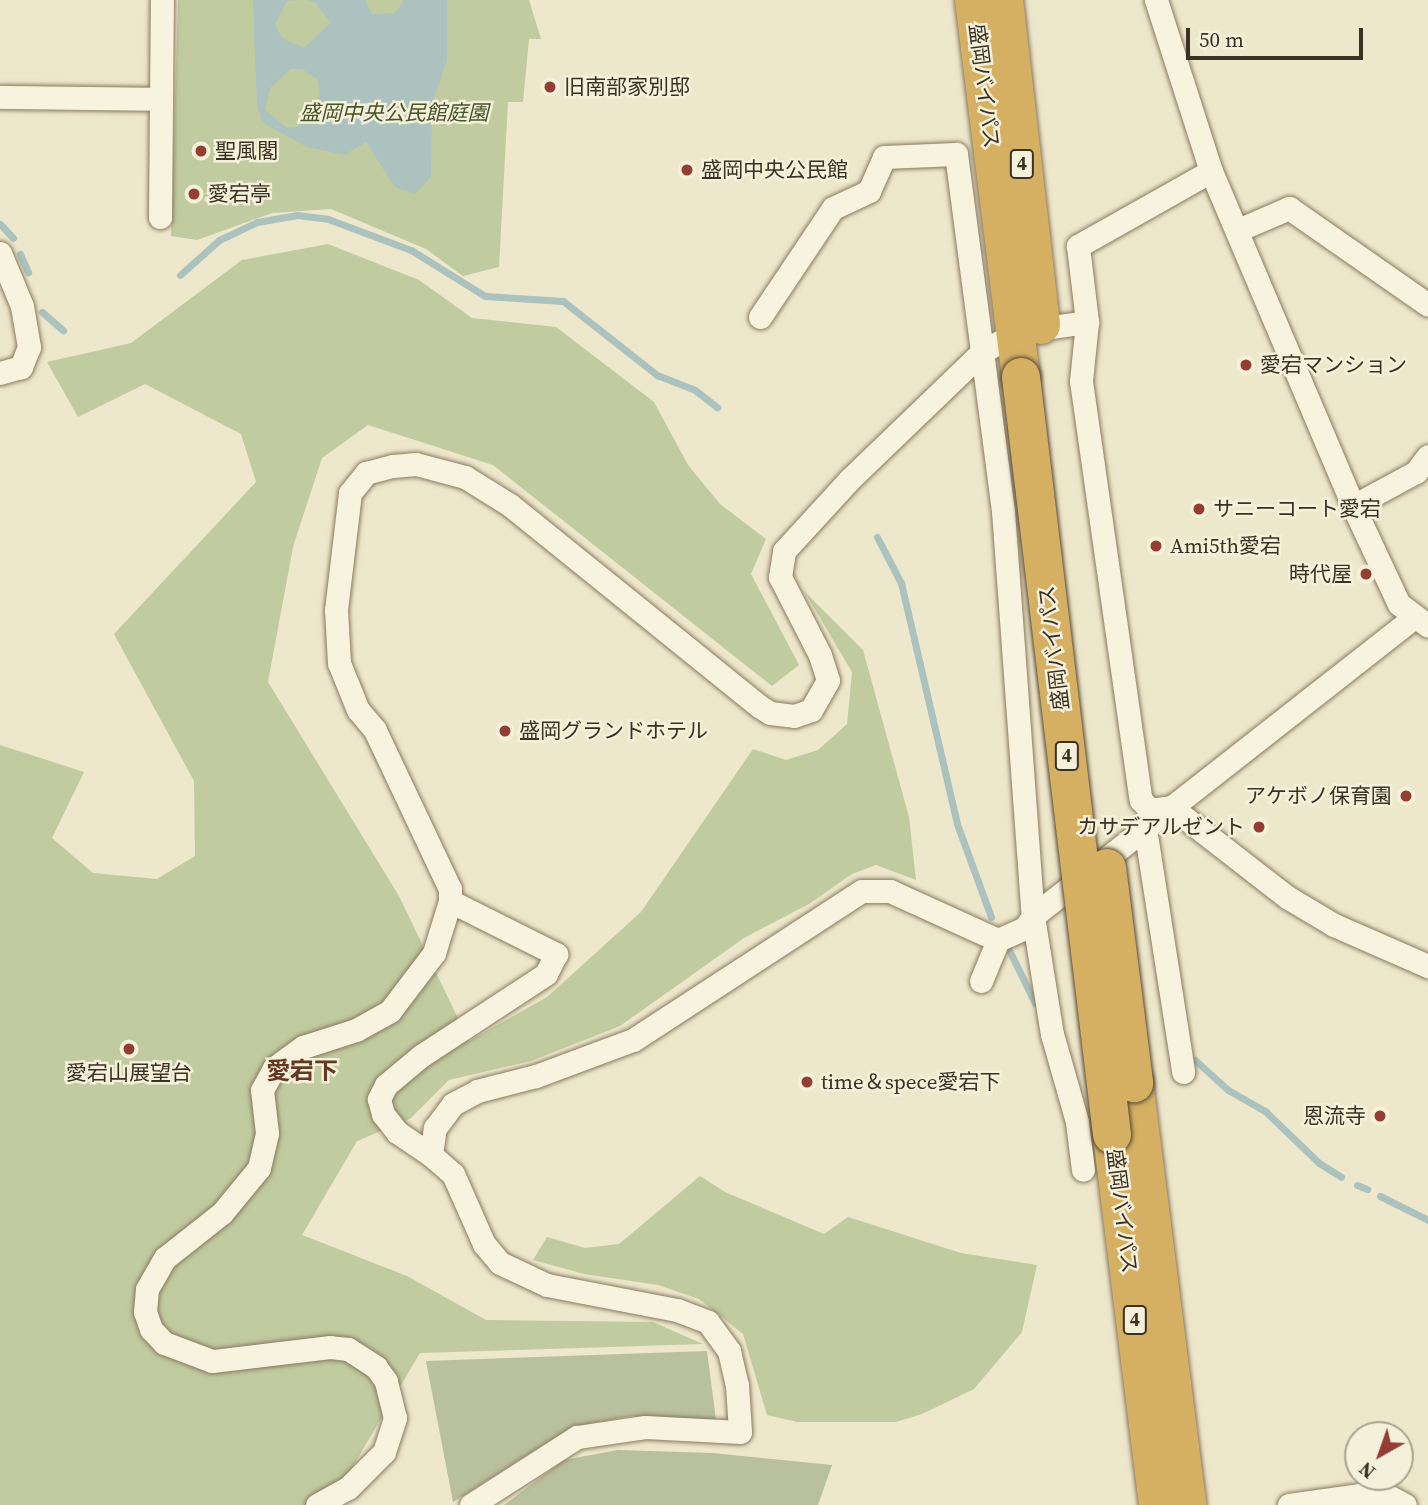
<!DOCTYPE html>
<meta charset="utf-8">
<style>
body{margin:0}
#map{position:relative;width:1428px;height:1505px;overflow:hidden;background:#ede7cb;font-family:"Source Serif 4","Noto Sans JP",serif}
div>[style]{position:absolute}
.green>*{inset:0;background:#c0cb9f}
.cemetery>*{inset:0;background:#b8c09d}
.water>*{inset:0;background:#abc2be}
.stream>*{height:7px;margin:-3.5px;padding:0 3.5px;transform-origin:3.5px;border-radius:3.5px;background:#abc2be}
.roads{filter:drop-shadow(0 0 2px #897a60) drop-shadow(0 0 2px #897a60)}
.street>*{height:23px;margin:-11.5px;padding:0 11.5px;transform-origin:11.5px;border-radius:11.5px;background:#f7f3de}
.highway>*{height:38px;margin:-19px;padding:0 19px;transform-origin:19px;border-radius:19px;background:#d5b063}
.bridges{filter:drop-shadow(0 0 2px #574833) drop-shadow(0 0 2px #574833)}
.highway-bridge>*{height:38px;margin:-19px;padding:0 19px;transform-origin:19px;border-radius:19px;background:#d5b063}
.dots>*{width:19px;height:19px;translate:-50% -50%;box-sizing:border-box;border:4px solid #f4f0da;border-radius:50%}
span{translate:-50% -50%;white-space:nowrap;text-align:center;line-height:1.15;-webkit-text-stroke:5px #f4f0da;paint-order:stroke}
.shield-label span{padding:2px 5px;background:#f4f0da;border:2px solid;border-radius:5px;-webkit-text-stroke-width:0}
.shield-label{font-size:19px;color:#3a3122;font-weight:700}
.street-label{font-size:21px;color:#3a3122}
.poi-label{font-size:21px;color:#3a3122}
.left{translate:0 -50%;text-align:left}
.right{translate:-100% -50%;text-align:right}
.park-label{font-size:21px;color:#45552a;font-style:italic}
.quarter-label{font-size:24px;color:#643924;font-weight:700}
.north{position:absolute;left:1344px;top:1421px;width:70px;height:70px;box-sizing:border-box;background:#f4f0da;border:2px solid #aaa490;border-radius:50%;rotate:220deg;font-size:19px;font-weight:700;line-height:28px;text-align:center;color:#3a3122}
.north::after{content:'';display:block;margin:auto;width:24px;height:32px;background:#943e33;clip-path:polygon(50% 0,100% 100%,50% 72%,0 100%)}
.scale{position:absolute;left:1186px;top:28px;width:177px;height:32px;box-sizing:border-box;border:4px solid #3a3122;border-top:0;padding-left:9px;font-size:21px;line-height:24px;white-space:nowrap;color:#3a3122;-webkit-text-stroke:5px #f4f0da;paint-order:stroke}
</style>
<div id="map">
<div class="green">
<i style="clip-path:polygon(178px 0,529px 0,541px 39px,529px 39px,523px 102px,508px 102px,499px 267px,463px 276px,426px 249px,331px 209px,272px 213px,197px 240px,171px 236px)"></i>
<i style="clip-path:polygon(328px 244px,419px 280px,472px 318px,556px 327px,654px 402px,688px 465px,720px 504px,766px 539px,751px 574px,799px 665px,772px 686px,493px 465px,368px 425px,322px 458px,293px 547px,268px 682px,399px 896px,469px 1041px,547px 997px,641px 912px,753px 749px,786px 760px,818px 750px,847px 724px,852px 672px,804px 591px,863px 650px,909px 817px,916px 880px,876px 865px,852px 874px,809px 904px,744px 938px,620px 1026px,531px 1061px,449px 1080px,410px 1119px,357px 1141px,302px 1235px,407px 1276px,486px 1320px,653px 1322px,703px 1344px,420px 1353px,330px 1505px,0 1505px,0 745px,84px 772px,52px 838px,93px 873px,157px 879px,195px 856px,194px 781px,114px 634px,256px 482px,241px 434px,145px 384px,78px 417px,47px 362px,131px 343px,242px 260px)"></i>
<i style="clip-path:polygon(700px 1176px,725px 1192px,824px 1234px,848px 1217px,961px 1253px,1037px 1265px,1022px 1332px,974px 1389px,922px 1414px,896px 1422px,797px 1422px,767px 1415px,743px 1334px,699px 1299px,658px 1285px,584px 1274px,533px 1260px,547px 1237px,585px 1248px,619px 1244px)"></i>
</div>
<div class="cemetery">
<i style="clip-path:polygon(707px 1351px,716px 1420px,631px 1416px,572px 1427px,453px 1502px,426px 1361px)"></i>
<i style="clip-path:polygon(618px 1450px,713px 1453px,832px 1465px,818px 1505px,504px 1505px,564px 1460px)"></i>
</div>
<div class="water">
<i style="clip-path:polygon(evenodd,297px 0,287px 1px,275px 24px,282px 38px,304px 48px,330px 23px,315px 2px,307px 0,365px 0,372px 14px,378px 14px,395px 13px,404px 0,447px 0,447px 60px,432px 104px,431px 177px,415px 194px,395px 187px,366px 142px,345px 155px,307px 147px,263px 123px,257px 106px,253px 0,297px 0,291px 69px,302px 69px,318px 80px,320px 91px,317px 109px,297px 127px,287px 128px,265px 110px,270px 88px,291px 69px)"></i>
</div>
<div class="stream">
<i style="left:0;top:224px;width:19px;rotate:47deg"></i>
<i style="left:20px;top:254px;width:20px;rotate:66deg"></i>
<i style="left:180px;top:275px;width:52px;rotate:-41.9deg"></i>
<i style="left:219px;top:240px;width:42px;rotate:-25.3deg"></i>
<i style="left:257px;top:222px;width:41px;rotate:-9.9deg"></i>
<i style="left:297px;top:215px;width:31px;rotate:7deg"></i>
<i style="left:328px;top:219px;width:89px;rotate:20.5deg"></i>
<i style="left:411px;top:250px;width:87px;rotate:31.9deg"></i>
<i style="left:485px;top:296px;width:78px;rotate:3.7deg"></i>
<i style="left:563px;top:301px;width:120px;rotate:38.2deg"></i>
<i style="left:657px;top:375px;width:41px;rotate:21.5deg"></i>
<i style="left:695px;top:390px;width:28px;rotate:38deg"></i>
<i style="left:42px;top:312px;width:28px;rotate:41deg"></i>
<i style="left:877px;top:537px;width:52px;rotate:62.4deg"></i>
<i style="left:901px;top:583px;width:247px;rotate:76.9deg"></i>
<i style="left:957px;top:824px;width:99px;rotate:69.9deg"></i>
<i style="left:1009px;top:950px;width:59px;rotate:63.9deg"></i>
<i style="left:1195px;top:1060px;width:45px;rotate:42.3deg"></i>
<i style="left:1228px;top:1090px;width:43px;rotate:29.6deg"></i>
<i style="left:1265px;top:1111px;width:75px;rotate:43.9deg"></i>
<i style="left:1319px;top:1163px;width:26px;rotate:32deg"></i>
<i style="left:1357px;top:1185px;width:11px;rotate:22deg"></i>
<i style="left:1380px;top:1196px;width:54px;rotate:26.6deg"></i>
</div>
<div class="roads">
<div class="street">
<i style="left:1156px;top:0;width:180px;rotate:72.2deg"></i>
<i style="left:1211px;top:171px;width:364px;rotate:67deg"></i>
<i style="left:1353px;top:506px;width:108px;rotate:64.9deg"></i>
<i style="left:1399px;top:604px;width:36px;rotate:37deg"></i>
<i style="left:0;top:97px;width:159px;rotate:0.7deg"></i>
<i style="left:1211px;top:171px;width:153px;rotate:150.6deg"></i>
<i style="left:1078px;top:246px;width:77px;rotate:83.2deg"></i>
<i style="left:1087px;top:322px;width:59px;rotate:95.8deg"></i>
<i style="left:1081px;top:381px;width:423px;rotate:81.9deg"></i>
<i style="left:1141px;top:800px;width:13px;rotate:48deg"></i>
<i style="left:1150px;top:810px;width:21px;rotate:-8deg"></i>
<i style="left:1171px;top:807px;width:147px;rotate:37.8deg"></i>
<i style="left:1287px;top:897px;width:55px;rotate:30.8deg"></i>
<i style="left:1334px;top:925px;width:103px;rotate:23.6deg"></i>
<i style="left:160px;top:217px;width:217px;rotate:-89.5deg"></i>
<i style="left:1238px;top:230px;width:56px;rotate:-23.3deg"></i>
<i style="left:1289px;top:208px;width:169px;rotate:34.9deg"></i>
<i style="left:0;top:253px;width:57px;rotate:67.5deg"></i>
<i style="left:22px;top:306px;width:42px;rotate:80.3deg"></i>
<i style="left:29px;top:347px;width:22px;rotate:112deg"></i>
<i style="left:21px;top:367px;width:22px;rotate:164deg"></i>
<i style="left:760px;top:317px;width:131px;rotate:-56.2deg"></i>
<i style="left:833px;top:208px;width:40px;rotate:-25deg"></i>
<i style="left:869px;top:191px;width:37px;rotate:-66deg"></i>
<i style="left:884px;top:157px;width:72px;rotate:-2.4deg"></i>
<i style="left:956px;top:154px;width:360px;rotate:82.5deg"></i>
<i style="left:1003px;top:511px;width:406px;rotate:85.8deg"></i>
<i style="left:1033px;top:916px;width:484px;rotate:-38.1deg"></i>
<i style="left:1353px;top:506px;width:72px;rotate:-28.4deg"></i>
<i style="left:1416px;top:472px;width:20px;rotate:-53deg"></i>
<i style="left:1145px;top:828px;width:247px;rotate:81.1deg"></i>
<i style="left:450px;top:901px;width:119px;rotate:26.6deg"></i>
<i style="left:556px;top:954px;width:22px;rotate:117deg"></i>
<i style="left:546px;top:974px;width:148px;rotate:146.8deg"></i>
<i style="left:422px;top:1055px;width:47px;rotate:140.2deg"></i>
<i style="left:386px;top:1085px;width:16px;rotate:117deg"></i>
<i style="left:379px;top:1099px;width:16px;rotate:75deg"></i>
<i style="left:383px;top:1114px;width:23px;rotate:52deg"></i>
<i style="left:397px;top:1132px;width:41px;rotate:34.1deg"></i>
<i style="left:431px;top:1155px;width:27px;rotate:-82deg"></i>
<i style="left:435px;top:1128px;width:30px;rotate:-53deg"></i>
<i style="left:453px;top:1104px;width:27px;rotate:-28deg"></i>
<i style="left:477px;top:1091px;width:61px;rotate:-14.3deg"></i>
<i style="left:536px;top:1076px;width:103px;rotate:-20.4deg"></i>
<i style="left:633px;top:1040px;width:273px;rotate:-33.1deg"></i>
<i style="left:862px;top:891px;width:28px"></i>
<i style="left:890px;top:891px;width:119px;rotate:24.4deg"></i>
<i style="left:998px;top:940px;width:30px;rotate:-24deg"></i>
<i style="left:1025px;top:928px;width:14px;rotate:-56deg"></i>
<i style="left:1033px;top:916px;width:120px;rotate:80.9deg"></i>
<i style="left:1052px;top:1034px;width:91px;rotate:74.1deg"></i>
<i style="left:1077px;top:1122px;width:48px;rotate:82.9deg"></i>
<i style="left:981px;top:981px;width:44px;rotate:-67.5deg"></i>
<i style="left:431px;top:1155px;width:29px;rotate:41deg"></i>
<i style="left:453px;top:1174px;width:77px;rotate:66.1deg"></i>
<i style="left:484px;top:1244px;width:25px;rotate:50deg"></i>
<i style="left:500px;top:1263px;width:52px;rotate:25.1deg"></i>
<i style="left:547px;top:1285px;width:132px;rotate:10.9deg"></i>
<i style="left:677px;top:1310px;width:33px;rotate:21deg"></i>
<i style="left:708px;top:1322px;width:36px;rotate:54deg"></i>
<i style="left:729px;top:1351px;width:35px;rotate:77deg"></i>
<i style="left:737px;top:1385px;width:47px;rotate:86.3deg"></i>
<i style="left:740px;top:1432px;width:95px;rotate:-177deg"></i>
<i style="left:645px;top:1427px;width:69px;rotate:171.6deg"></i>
<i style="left:577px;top:1437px;width:126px;rotate:147.3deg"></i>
<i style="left:317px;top:1505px;width:35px;rotate:-29deg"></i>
<i style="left:348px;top:1488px;width:51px;rotate:-45deg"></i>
<i style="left:384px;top:1452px;width:36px;rotate:-72deg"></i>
<i style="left:395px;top:1418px;width:38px;rotate:-104deg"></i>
<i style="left:386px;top:1381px;width:17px;rotate:-126deg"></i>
<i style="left:376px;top:1367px;width:33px;rotate:-147deg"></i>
<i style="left:348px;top:1349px;width:18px;rotate:-174deg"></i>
<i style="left:330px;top:1347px;width:119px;rotate:173.2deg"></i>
<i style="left:212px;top:1361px;width:51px;rotate:-159.4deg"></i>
<i style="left:164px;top:1343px;width:19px;rotate:-133deg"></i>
<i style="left:151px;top:1329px;width:18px;rotate:-109deg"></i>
<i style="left:145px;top:1312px;width:23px;rotate:-85deg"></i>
<i style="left:147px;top:1289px;width:36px;rotate:-60deg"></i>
<i style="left:165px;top:1258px;width:73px;rotate:-38.3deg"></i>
<i style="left:222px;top:1213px;width:58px;rotate:-50.6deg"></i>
<i style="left:259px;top:1168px;width:36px;rotate:-77deg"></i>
<i style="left:267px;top:1133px;width:43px;rotate:-96.6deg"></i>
<i style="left:262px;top:1090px;width:25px;rotate:-61deg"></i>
<i style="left:274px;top:1068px;width:36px;rotate:-36deg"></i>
<i style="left:303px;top:1047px;width:56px;rotate:-17.8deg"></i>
<i style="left:356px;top:1030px;width:39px;rotate:-29deg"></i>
<i style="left:390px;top:1011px;width:73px;rotate:-52.8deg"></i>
<i style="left:434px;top:953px;width:54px;rotate:-72.9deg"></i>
<i style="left:450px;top:901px;width:12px;rotate:-90deg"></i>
<i style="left:450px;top:889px;width:176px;rotate:-115.3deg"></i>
<i style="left:375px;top:730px;width:26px;rotate:-130deg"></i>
<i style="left:358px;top:710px;width:51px;rotate:-112deg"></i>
<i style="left:339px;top:663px;width:53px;rotate:-93.2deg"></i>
<i style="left:336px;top:610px;width:118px;rotate:-83.2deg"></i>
<i style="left:350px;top:493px;width:26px;rotate:-51deg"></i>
<i style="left:366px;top:473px;width:28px;rotate:-15deg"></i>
<i style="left:393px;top:466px;width:23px;rotate:-5deg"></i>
<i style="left:416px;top:464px;width:51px;rotate:14.9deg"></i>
<i style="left:465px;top:477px;width:53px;rotate:31.9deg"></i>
<i style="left:510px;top:505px;width:320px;rotate:38.9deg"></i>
<i style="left:759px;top:706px;width:13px;rotate:32deg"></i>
<i style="left:770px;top:713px;width:24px;rotate:7deg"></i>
<i style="left:794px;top:716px;width:18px;rotate:-19deg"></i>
<i style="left:811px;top:710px;width:34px;rotate:-60deg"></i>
<i style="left:828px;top:680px;width:26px;rotate:-108deg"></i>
<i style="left:820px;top:655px;width:88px;rotate:-117.1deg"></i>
<i style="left:780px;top:577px;width:26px;rotate:-81deg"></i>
<i style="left:784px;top:551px;width:96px;rotate:-47.5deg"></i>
<i style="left:849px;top:480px;width:185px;rotate:-43.9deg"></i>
<i style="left:982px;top:352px;width:39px;rotate:-30deg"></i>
<i style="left:1016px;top:332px;width:72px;rotate:-8deg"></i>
<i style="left:1289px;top:1505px;width:72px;rotate:-8deg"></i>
<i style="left:1360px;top:1495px;width:28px;rotate:2deg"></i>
<i style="left:1388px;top:1496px;width:19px;rotate:28deg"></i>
</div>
<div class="highway">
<i style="left:974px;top:0;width:380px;rotate:82.9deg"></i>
<i style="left:1004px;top:0;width:327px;rotate:83.5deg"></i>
<i style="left:1134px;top:1083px;width:425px;rotate:82.8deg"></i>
<i style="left:1112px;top:1135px;width:373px;rotate:82.9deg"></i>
</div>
</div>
<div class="bridges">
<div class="highway-bridge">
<i style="left:1021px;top:377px;width:763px;rotate:83.15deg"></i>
<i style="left:1107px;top:868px;width:217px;rotate:82.8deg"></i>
</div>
</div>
<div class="dots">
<i style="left:550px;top:87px;background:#943e33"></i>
<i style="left:201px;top:151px;background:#943e33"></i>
<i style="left:687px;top:170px;background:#943e33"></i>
<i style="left:194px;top:194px;background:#943e33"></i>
<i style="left:1246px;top:365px;background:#943e33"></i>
<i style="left:1199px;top:509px;background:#943e33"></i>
<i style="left:1156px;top:546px;background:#943e33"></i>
<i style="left:1366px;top:574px;background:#943e33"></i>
<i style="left:505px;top:731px;background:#943e33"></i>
<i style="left:1406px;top:796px;background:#943e33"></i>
<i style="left:1259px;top:827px;background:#943e33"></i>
<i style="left:129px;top:1049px;background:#943e33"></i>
<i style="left:807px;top:1082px;background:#943e33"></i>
<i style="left:1380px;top:1116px;background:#943e33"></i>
</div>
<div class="shield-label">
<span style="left:1022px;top:164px">4</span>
<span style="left:1067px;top:756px">4</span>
<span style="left:1135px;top:1320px">4</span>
</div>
<div class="street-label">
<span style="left:984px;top:86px;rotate:83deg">盛岡バイパス</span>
<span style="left:1054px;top:648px;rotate:-97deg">盛岡バイパス</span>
<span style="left:1122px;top:1211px;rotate:83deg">盛岡バイパス</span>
</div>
<div class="poi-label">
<span class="left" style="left:564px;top:87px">旧南部家別邸</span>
<span class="left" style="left:215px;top:151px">聖風閣</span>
<span class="left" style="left:701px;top:170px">盛岡中央公民館</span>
<span class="left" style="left:208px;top:194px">愛宕亭</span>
<span class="left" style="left:1260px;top:365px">愛宕マンション</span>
<span class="left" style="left:1213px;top:509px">サニーコート愛宕</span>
<span class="left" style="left:1170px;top:546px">Ami5th愛宕</span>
<span class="right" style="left:1352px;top:574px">時代屋</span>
<span class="left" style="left:519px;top:731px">盛岡グランドホテル</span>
<span class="right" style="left:1392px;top:796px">アケボノ保育園</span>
<span class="right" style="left:1245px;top:827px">カサデアルゼント</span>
<span style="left:129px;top:1073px">愛宕山展望台</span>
<span class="left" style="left:821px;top:1082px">time＆spece愛宕下</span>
<span class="right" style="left:1366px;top:1116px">恩流寺</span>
</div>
<div class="park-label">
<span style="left:394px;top:113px">盛岡中央公民館庭園</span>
</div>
<div class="quarter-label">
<span style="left:302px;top:1071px">愛宕下</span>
</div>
<div class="north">N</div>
<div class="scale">50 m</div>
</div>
